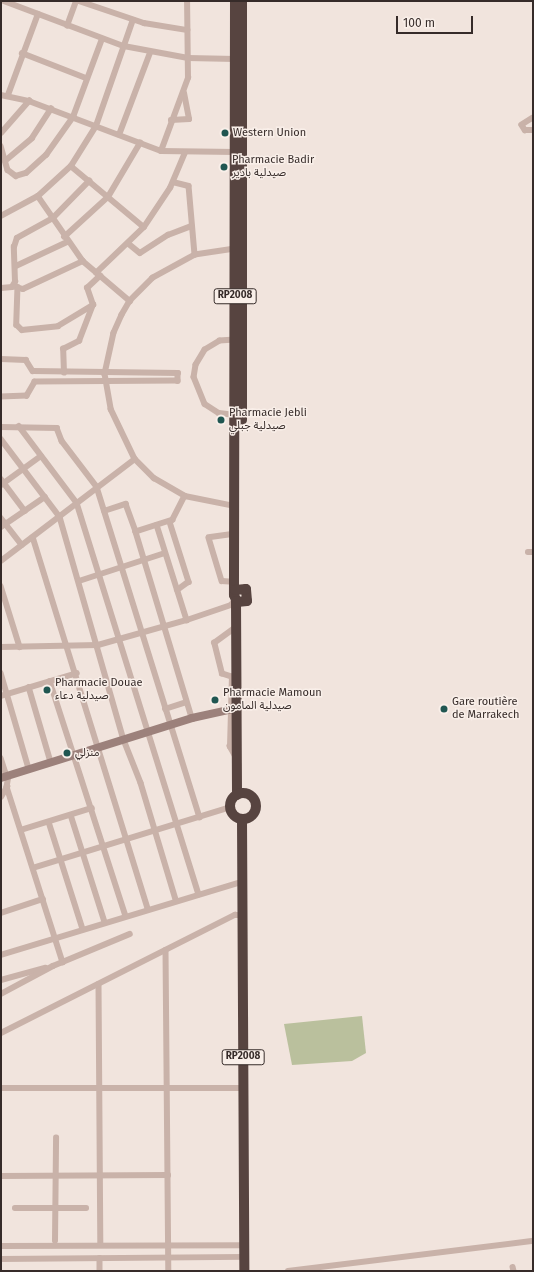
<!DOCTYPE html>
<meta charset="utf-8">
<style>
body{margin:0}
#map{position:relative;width:534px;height:1272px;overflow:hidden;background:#f1e4dd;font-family:"Fira Sans","Noto Sans Arabic",sans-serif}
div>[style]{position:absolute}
.green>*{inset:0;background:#bac09d}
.street>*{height:5.5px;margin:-2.75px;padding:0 2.75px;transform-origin:2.75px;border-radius:2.75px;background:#c9b2a9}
.secondary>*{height:8px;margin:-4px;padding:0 4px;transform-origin:4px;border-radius:4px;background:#9c817b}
.highway>*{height:10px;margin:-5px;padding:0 5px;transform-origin:5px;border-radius:5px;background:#574440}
.highway>.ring{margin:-5px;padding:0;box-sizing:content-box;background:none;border:10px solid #574440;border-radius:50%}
.dots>*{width:11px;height:11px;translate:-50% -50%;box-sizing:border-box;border:2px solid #f9efe9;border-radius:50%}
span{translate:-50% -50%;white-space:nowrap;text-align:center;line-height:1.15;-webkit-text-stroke:3px #f9efe9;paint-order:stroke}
.shield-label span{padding:1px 3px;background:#f9efe9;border:1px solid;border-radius:3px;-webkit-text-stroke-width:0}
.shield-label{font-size:10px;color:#362b29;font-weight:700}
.poi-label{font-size:11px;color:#362b29}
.left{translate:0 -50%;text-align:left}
.frame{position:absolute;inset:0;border:2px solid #362b29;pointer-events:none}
.scale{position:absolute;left:396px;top:16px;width:77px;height:18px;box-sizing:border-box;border:2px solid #362b29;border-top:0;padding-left:5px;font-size:12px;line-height:14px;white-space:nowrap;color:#362b29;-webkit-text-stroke:3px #f9efe9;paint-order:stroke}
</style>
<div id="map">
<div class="green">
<i style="clip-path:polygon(362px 1016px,366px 1053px,352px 1061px,292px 1065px,284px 1024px)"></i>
</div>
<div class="street">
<i style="left:4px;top:1px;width:128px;rotate:20.6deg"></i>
<i style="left:124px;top:46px;width:65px;rotate:10.6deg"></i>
<i style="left:188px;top:58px;width:47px;rotate:1.2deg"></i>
<i style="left:79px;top:1px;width:69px;rotate:18.7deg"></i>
<i style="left:144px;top:23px;width:44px;rotate:9.2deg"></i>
<i style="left:67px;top:26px;width:27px;rotate:-70deg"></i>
<i style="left:22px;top:53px;width:69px;rotate:21.3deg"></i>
<i style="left:1px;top:95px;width:29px;rotate:12deg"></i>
<i style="left:29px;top:101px;width:141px;rotate:20.7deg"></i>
<i style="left:161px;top:151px;width:74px;rotate:0.8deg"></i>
<i style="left:8px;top:95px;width:86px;rotate:-69.7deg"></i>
<i style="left:533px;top:118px;width:13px;rotate:148deg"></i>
<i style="left:522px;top:125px;width:6px;rotate:59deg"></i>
<i style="left:525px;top:130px;width:8px"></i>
<i style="left:171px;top:120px;width:18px;rotate:-3deg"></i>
<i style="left:189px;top:119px;width:26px;rotate:-101deg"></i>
<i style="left:1px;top:133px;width:43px;rotate:-48.8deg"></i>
<i style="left:119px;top:135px;width:88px;rotate:-69.3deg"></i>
<i style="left:1px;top:146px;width:25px;rotate:74deg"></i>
<i style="left:8px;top:170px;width:10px;rotate:37deg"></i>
<i style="left:16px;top:176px;width:10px;rotate:-17deg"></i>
<i style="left:26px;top:173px;width:27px;rotate:-42deg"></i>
<i style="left:46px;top:155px;width:47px;rotate:-54.6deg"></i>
<i style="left:73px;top:117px;width:83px;rotate:-69.6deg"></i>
<i style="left:161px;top:151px;width:78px;rotate:-69.7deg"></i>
<i style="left:188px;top:78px;width:77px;rotate:-90.7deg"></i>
<i style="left:5px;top:161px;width:35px;rotate:-40deg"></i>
<i style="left:32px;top:138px;width:35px;rotate:-57deg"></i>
<i style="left:71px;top:166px;width:95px;rotate:39.9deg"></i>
<i style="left:173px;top:182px;width:16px;rotate:14deg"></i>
<i style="left:189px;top:186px;width:69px;rotate:85deg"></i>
<i style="left:38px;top:196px;width:79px;rotate:55.3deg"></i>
<i style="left:83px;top:261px;width:62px;rotate:40.4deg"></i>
<i style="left:1px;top:216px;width:42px;rotate:-28.4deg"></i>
<i style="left:38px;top:196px;width:45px;rotate:-42.3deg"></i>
<i style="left:71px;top:166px;width:47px;rotate:-58deg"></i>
<i style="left:96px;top:126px;width:112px;rotate:-70.8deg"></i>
<i style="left:64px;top:237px;width:59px;rotate:-42.3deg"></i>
<i style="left:108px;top:197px;width:63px;rotate:-59.3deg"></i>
<i style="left:129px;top:244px;width:14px;rotate:39deg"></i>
<i style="left:140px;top:253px;width:33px;rotate:-33deg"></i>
<i style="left:168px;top:235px;width:25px;rotate:-21deg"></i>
<i style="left:235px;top:249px;width:40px;rotate:171.5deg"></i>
<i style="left:195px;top:255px;width:48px;rotate:151.3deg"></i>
<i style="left:153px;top:278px;width:33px;rotate:135deg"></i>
<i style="left:130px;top:301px;width:16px;rotate:120deg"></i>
<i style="left:122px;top:315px;width:20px;rotate:114deg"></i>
<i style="left:114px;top:333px;width:42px;rotate:102.4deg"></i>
<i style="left:105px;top:374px;width:36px;rotate:80deg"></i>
<i style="left:111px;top:409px;width:55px;rotate:64.4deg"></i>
<i style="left:135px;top:459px;width:27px;rotate:45deg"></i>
<i style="left:154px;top:478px;width:36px;rotate:30deg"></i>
<i style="left:185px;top:496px;width:51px;rotate:11.3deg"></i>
<i style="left:16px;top:266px;width:56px;rotate:-25.2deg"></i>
<i style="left:96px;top:273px;width:66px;rotate:-43.8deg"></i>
<i style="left:144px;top:227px;width:47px;rotate:-56.3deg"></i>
<i style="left:170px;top:188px;width:38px;rotate:-67deg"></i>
<i style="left:16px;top:287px;width:7px;rotate:16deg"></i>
<i style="left:23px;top:289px;width:66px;rotate:-25deg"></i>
<i style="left:18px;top:287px;width:38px;rotate:92deg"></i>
<i style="left:17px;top:325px;width:7px;rotate:45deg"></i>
<i style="left:22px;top:330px;width:36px;rotate:-6deg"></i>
<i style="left:58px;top:326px;width:41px;rotate:-31deg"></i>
<i style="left:93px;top:305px;width:18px;rotate:-109deg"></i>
<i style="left:87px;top:288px;width:18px;rotate:-43deg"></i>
<i style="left:1px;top:288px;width:11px;rotate:-5deg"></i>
<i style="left:12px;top:287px;width:6px;rotate:-59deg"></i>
<i style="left:15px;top:282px;width:35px;rotate:-92deg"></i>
<i style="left:14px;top:247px;width:9px;rotate:-72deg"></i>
<i style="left:17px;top:238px;width:41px;rotate:-29.1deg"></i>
<i style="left:53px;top:218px;width:52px;rotate:-45.8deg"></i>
<i style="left:235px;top:340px;width:15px;rotate:176deg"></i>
<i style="left:220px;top:341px;width:17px;rotate:149deg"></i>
<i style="left:205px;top:350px;width:17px;rotate:121deg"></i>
<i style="left:196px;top:365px;width:12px;rotate:99deg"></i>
<i style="left:194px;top:377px;width:29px;rotate:68deg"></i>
<i style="left:205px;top:404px;width:17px;rotate:33deg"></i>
<i style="left:219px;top:413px;width:16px;rotate:7deg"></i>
<i style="left:1px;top:359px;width:25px;rotate:2deg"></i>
<i style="left:26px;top:360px;width:13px;rotate:58deg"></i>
<i style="left:33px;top:371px;width:145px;rotate:0.8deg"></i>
<i style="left:178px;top:373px;width:8px;rotate:90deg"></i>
<i style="left:178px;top:381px;width:143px;rotate:179.6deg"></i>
<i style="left:35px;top:382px;width:16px;rotate:120deg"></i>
<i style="left:27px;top:396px;width:26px;rotate:178deg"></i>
<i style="left:64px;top:373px;width:24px;rotate:-92deg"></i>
<i style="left:63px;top:349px;width:18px;rotate:-27deg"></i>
<i style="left:79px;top:341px;width:39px;rotate:-69deg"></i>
<i style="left:19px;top:426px;width:96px;rotate:53deg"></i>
<i style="left:77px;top:503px;width:410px;rotate:72.7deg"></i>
<i style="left:1px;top:427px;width:56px;rotate:1deg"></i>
<i style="left:57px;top:428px;width:14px;rotate:69deg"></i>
<i style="left:62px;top:441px;width:58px;rotate:52.7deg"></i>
<i style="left:97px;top:487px;width:346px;rotate:72.7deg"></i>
<i style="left:1px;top:439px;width:98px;rotate:52.9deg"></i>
<i style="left:60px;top:517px;width:232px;rotate:74deg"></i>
<i style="left:124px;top:740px;width:46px;rotate:68.4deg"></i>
<i style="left:141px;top:783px;width:122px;rotate:73.3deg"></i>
<i style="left:1px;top:479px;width:40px;rotate:53deg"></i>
<i style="left:1px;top:485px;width:49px;rotate:-35.9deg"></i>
<i style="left:185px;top:496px;width:27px;rotate:117deg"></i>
<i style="left:173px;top:520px;width:39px;rotate:162deg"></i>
<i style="left:136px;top:532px;width:194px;rotate:73.2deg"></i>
<i style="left:104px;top:511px;width:23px;rotate:-18deg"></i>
<i style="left:126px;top:504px;width:30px;rotate:70deg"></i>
<i style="left:1px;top:518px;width:34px;rotate:52deg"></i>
<i style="left:170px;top:522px;width:63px;rotate:72.4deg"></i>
<i style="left:189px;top:582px;width:14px;rotate:144deg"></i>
<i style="left:157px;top:525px;width:100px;rotate:72.5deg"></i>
<i style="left:1px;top:527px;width:53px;rotate:-34.3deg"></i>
<i style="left:236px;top:534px;width:27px;rotate:172deg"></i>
<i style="left:209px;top:538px;width:45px;rotate:73.2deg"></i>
<i style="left:222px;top:581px;width:14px;rotate:4deg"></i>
<i style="left:33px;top:537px;width:389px;rotate:72.8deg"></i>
<i style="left:528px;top:552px;width:5px"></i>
<i style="left:1px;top:561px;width:168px;rotate:-37.3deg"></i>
<i style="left:79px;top:581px;width:90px;rotate:-18deg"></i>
<i style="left:1px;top:586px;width:64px;rotate:72.7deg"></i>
<i style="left:1px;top:647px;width:97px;rotate:-1.2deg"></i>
<i style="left:98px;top:645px;width:92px;rotate:-15.7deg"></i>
<i style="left:187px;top:620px;width:46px;rotate:-18.8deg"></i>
<i style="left:231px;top:605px;width:6px;rotate:-51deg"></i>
<i style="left:1px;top:673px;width:100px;rotate:73.7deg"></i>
<i style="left:50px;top:681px;width:247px;rotate:72.1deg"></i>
<i style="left:29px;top:687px;width:78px;rotate:73.7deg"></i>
<i style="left:1px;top:696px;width:79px;rotate:-16.8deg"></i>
<i style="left:165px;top:709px;width:22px;rotate:-18deg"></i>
<i style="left:1px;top:758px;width:19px;rotate:72deg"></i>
<i style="left:236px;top:758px;width:13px;rotate:-119deg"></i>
<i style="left:230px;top:747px;width:70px;rotate:-88.4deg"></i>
<i style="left:232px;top:677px;width:10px;rotate:-163deg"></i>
<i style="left:222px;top:674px;width:32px;rotate:-104deg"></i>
<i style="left:214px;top:643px;width:27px;rotate:-36deg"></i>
<i style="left:9px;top:775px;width:12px;rotate:99deg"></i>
<i style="left:7px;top:787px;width:184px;rotate:72.3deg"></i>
<i style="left:1px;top:797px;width:12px;rotate:-59deg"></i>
<i style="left:71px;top:815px;width:112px;rotate:72.4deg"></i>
<i style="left:49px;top:822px;width:112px;rotate:72.4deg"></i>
<i style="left:21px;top:830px;width:74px;rotate:-17.2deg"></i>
<i style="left:33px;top:868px;width:207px;rotate:-17.1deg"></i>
<i style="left:1px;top:913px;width:44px;rotate:-18.4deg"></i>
<i style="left:166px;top:950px;width:321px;rotate:89.5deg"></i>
<i style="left:1px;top:955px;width:252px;rotate:-16.9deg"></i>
<i style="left:1px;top:980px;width:46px;rotate:-15.3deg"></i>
<i style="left:99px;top:984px;width:261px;rotate:89.6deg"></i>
<i style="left:1px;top:994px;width:59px;rotate:-28.3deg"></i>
<i style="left:53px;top:966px;width:83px;rotate:-22.6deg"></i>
<i style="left:1px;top:1033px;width:262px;rotate:-26.8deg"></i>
<i style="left:235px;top:915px;width:7px"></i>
<i style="left:1px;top:1088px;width:242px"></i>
<i style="left:1px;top:1176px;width:167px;rotate:-0.3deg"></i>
<i style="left:15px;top:1208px;width:71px"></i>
<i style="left:55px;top:1241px;width:103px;rotate:-89.4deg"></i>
<i style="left:1px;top:1246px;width:243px;rotate:-0.2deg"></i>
<i style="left:100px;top:1258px;width:13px;rotate:90deg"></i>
<i style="left:1px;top:1259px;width:243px;rotate:-0.5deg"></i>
<i style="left:513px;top:1267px;width:4px;rotate:76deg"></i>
<i style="left:288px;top:1271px;width:247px;rotate:-7deg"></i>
</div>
<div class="secondary">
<i style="left:1px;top:778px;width:200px;rotate:-17.4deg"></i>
<i style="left:192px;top:718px;width:46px;rotate:-12.5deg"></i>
</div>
<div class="highway">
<i style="left:235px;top:1px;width:594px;rotate:90.1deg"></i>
<i style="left:234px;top:595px;width:8px;rotate:67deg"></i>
<i style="left:237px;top:602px;width:10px;rotate:-6deg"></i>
<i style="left:247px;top:601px;width:12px;rotate:-95deg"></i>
<i style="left:246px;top:589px;width:11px;rotate:175deg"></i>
<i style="left:242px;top:420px;width:419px;rotate:-90deg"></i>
<i style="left:236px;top:601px;width:194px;rotate:89.7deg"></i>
<i class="ring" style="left:230px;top:793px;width:16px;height:16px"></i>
<i style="left:242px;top:819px;width:452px;rotate:89.7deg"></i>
</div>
<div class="dots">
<i style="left:225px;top:133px;background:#205651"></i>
<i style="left:224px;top:167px;background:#205651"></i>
<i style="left:221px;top:420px;background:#205651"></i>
<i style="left:47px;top:690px;background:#205651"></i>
<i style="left:215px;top:700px;background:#205651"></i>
<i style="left:444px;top:709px;background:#205651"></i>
<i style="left:67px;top:753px;background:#205651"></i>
</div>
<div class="shield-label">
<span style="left:235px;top:296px">RP2008</span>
<span style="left:243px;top:1057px">RP2008</span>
</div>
<div class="poi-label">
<span class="left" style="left:233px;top:133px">Western Union</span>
<span class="left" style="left:232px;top:167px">Pharmacie Badir<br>صيدلية بادير</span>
<span class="left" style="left:229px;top:420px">Pharmacie Jebli<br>صيدلية جبلي</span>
<span class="left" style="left:55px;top:690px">Pharmacie Douae<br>صيدلية دعاء</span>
<span class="left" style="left:223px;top:700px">Pharmacie Mamoun<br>صيدلية المامون</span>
<span class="left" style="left:452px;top:709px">Gare routière<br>de Marrakech</span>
<span class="left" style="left:75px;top:753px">منزلي</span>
</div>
<div class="frame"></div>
<div class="scale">100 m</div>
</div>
